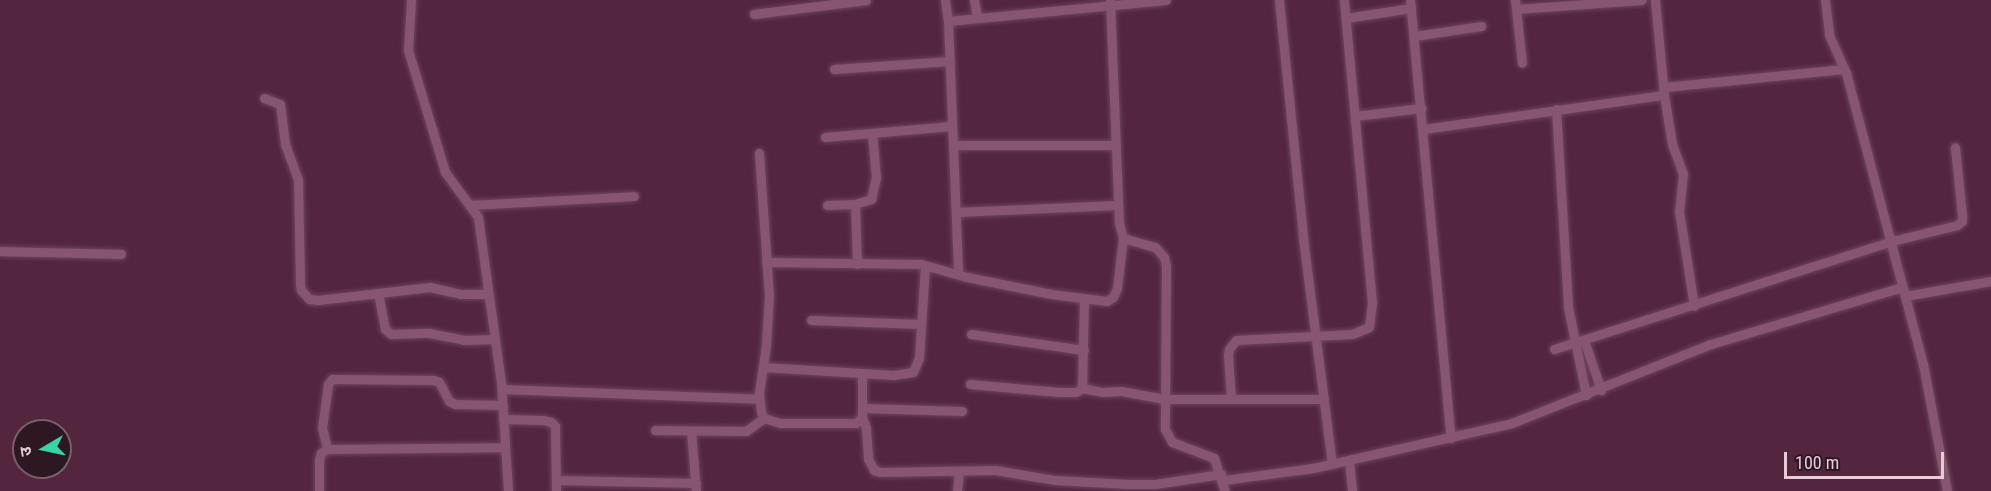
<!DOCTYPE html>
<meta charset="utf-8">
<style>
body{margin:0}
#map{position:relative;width:1991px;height:491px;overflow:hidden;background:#53263e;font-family:"Roboto Condensed","Noto Sans Devanagari",sans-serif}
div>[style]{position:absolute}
.roads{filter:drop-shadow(0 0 2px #6c455b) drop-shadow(0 0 2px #6c455b)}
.street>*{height:9px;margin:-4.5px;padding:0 4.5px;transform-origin:4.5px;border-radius:4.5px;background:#88556f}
span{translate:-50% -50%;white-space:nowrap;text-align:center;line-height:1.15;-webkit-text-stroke:4.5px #2c1722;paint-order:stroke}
.north{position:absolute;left:12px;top:419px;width:60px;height:60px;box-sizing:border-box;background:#2c1722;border:2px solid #785f6b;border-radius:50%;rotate:261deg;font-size:16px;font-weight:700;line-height:24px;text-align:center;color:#e9cbd8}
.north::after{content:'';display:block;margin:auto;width:21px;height:27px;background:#36d4a7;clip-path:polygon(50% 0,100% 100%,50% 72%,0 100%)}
.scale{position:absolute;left:1784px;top:452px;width:160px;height:27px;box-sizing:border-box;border:3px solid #e9cbd8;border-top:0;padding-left:8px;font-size:18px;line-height:21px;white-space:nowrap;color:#e9cbd8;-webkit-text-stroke:4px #2c1722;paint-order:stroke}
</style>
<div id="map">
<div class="roads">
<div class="street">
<i style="left:411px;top:0;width:50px;rotate:93.4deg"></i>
<i style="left:408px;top:50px;width:127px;rotate:73.1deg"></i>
<i style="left:445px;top:172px;width:56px;rotate:53.7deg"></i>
<i style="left:478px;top:217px;width:167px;rotate:82.1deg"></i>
<i style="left:501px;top:382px;width:109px;rotate:86.3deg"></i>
<i style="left:945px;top:0;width:21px;rotate:82deg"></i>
<i style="left:948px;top:21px;width:253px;rotate:87.7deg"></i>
<i style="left:974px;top:0;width:17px;rotate:80deg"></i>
<i style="left:1110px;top:0;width:223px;rotate:87.7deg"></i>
<i style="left:1119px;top:223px;width:16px;rotate:75deg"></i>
<i style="left:1123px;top:238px;width:33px;rotate:16deg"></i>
<i style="left:1155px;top:247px;width:13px;rotate:48deg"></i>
<i style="left:1164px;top:257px;width:9px;rotate:77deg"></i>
<i style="left:1166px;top:266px;width:163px;rotate:90.4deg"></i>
<i style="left:1165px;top:429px;width:15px;rotate:62deg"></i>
<i style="left:1172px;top:442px;width:45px;rotate:20.9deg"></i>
<i style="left:1214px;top:458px;width:35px;rotate:72deg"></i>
<i style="left:1279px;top:0;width:239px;rotate:84.2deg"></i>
<i style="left:1303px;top:238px;width:228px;rotate:82.7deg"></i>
<i style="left:1410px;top:0;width:440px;rotate:84.7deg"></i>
<i style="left:1515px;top:0;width:63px;rotate:83.7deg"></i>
<i style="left:1655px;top:0;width:95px;rotate:84.6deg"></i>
<i style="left:1664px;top:95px;width:50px;rotate:80.7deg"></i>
<i style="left:1672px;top:144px;width:32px;rotate:70deg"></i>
<i style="left:1683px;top:174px;width:37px;rotate:96deg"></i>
<i style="left:1679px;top:211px;width:96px;rotate:81deg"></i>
<i style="left:1825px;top:0;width:35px;rotate:83deg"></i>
<i style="left:1829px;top:35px;width:42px;rotate:65.9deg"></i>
<i style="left:1846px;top:73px;width:301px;rotate:75.2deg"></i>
<i style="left:1923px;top:364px;width:129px;rotate:79.3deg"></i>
<i style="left:1516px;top:9px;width:126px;rotate:-4.1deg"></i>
<i style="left:754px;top:14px;width:113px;rotate:-7.1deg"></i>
<i style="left:1346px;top:18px;width:66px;rotate:-8.7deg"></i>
<i style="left:948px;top:21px;width:219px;rotate:-5.5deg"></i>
<i style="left:1414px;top:36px;width:68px;rotate:-8.5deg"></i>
<i style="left:834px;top:69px;width:116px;rotate:-3.9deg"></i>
<i style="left:1664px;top:87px;width:181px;rotate:-5.7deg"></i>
<i style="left:264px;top:98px;width:17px;rotate:21deg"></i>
<i style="left:280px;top:104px;width:40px;rotate:82.9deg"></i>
<i style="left:285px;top:144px;width:37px;rotate:70deg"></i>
<i style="left:298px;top:179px;width:105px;rotate:88.9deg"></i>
<i style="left:300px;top:284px;width:6px;rotate:81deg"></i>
<i style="left:301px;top:290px;width:12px;rotate:48deg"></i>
<i style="left:309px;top:299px;width:9px;rotate:6deg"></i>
<i style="left:318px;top:300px;width:113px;rotate:-6.6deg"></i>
<i style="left:430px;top:287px;width:31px;rotate:13deg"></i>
<i style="left:460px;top:294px;width:28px"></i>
<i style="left:1556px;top:109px;width:198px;rotate:86.5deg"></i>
<i style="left:1568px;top:307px;width:90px;rotate:78.4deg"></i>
<i style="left:1355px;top:116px;width:67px;rotate:-6.8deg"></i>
<i style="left:1424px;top:129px;width:242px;rotate:-8.1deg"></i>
<i style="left:825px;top:137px;width:127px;rotate:-5deg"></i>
<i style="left:953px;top:145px;width:163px"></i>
<i style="left:759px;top:153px;width:142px;rotate:86deg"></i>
<i style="left:769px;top:295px;width:50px;rotate:93.4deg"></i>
<i style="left:766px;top:345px;width:49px;rotate:98.3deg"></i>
<i style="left:759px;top:393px;width:19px;rotate:84deg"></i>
<i style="left:761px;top:412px;width:7px;rotate:63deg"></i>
<i style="left:764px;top:418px;width:17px;rotate:17deg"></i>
<i style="left:780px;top:423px;width:76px"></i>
<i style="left:856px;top:423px;width:8px;rotate:-45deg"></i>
<i style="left:862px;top:417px;width:44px;rotate:-90deg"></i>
<i style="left:855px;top:204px;width:60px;rotate:88.1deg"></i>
<i style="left:470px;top:205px;width:164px;rotate:-3.1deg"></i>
<i style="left:827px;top:205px;width:28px;rotate:-2deg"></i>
<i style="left:855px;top:204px;width:17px;rotate:-17deg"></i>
<i style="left:871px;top:199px;width:22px;rotate:-77deg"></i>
<i style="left:876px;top:178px;width:45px;rotate:-95.1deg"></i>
<i style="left:956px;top:212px;width:162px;rotate:-2.5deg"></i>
<i style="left:0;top:251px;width:121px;rotate:1.4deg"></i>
<i style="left:766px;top:262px;width:155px;rotate:0.7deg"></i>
<i style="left:921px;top:264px;width:48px;rotate:15.8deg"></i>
<i style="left:967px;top:277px;width:86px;rotate:11.4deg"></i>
<i style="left:1051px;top:294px;width:56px;rotate:7.1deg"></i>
<i style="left:1107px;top:301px;width:7px;rotate:-34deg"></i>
<i style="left:1113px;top:297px;width:10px;rotate:-66deg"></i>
<i style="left:1117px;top:288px;width:50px;rotate:-83.2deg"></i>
<i style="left:378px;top:293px;width:37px;rotate:79deg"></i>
<i style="left:385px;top:329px;width:8px;rotate:40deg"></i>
<i style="left:391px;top:334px;width:38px;rotate:-2deg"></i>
<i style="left:429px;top:333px;width:36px;rotate:11deg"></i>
<i style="left:464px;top:340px;width:31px;rotate:-2deg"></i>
<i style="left:1905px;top:296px;width:87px;rotate:-9.9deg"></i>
<i style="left:811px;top:320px;width:110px;rotate:2.1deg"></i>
<i style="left:971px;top:334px;width:114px;rotate:8.1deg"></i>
<i style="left:1584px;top:340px;width:53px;rotate:71.2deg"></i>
<i style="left:1554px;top:349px;width:355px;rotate:-17.7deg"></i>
<i style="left:1892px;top:241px;width:67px;rotate:-13.8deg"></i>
<i style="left:1957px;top:225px;width:6px;rotate:-39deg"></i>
<i style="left:1962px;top:221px;width:6px;rotate:-90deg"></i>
<i style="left:1962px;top:215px;width:68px;rotate:-95.9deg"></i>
<i style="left:763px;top:367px;width:131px;rotate:3.5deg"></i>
<i style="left:894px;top:375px;width:19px;rotate:-9deg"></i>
<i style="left:913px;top:372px;width:15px;rotate:-67deg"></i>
<i style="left:919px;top:358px;width:93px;rotate:-86.3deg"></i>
<i style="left:970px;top:384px;width:89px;rotate:5.1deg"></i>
<i style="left:1059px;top:392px;width:17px"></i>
<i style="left:1076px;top:392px;width:7px;rotate:-34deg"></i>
<i style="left:1082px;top:388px;width:88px;rotate:-88.7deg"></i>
<i style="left:1082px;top:388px;width:20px;rotate:11deg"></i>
<i style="left:1102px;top:392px;width:19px;rotate:-3deg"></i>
<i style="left:1121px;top:391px;width:44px;rotate:10.5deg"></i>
<i style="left:1164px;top:399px;width:160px"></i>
<i style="left:502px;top:389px;width:257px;rotate:2.2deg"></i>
<i style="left:1231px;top:399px;width:44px;rotate:-93.9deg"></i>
<i style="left:1228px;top:355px;width:6px;rotate:-81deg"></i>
<i style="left:1229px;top:349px;width:11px;rotate:-52deg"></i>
<i style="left:1236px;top:340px;width:116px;rotate:-3deg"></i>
<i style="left:1352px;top:334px;width:18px;rotate:-22deg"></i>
<i style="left:1369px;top:327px;width:24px;rotate:-83deg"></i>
<i style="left:1372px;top:303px;width:304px;rotate:-95.3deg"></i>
<i style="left:863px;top:408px;width:99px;rotate:1.7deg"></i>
<i style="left:862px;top:417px;width:12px;rotate:70deg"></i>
<i style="left:866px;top:428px;width:31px;rotate:86deg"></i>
<i style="left:868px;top:459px;width:13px;rotate:61deg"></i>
<i style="left:874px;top:470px;width:6px;rotate:18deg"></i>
<i style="left:880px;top:472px;width:115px;rotate:-1deg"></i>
<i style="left:995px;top:470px;width:61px;rotate:9.5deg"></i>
<i style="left:1055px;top:480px;width:73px;rotate:3.1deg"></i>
<i style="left:1128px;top:484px;width:27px"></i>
<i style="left:1155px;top:484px;width:67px;rotate:-8.6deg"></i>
<i style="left:503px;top:419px;width:40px;rotate:1.4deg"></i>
<i style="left:543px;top:420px;width:8px;rotate:14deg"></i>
<i style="left:551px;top:422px;width:6px;rotate:45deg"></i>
<i style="left:555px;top:426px;width:65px;rotate:89.1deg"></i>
<i style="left:655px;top:430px;width:91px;rotate:0.6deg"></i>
<i style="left:746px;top:431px;width:22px;rotate:-36deg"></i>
<i style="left:691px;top:431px;width:60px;rotate:85.2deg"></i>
<i style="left:327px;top:449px;width:22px;rotate:-103deg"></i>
<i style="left:322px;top:428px;width:44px;rotate:-82.2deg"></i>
<i style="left:328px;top:384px;width:6px;rotate:-51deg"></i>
<i style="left:332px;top:379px;width:101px;rotate:0.6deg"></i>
<i style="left:433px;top:380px;width:6px;rotate:18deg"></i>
<i style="left:439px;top:382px;width:21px;rotate:62deg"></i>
<i style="left:449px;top:401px;width:7px;rotate:27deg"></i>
<i style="left:455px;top:404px;width:48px;rotate:1.2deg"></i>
<i style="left:1349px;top:461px;width:30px;rotate:84deg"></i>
<i style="left:556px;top:480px;width:140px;rotate:1.2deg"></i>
<i style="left:1224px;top:480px;width:90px;rotate:-7.7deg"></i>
<i style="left:1313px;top:468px;width:204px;rotate:-12.7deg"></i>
<i style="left:1512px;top:423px;width:214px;rotate:-21.7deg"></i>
<i style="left:1711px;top:344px;width:199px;rotate:-16.6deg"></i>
<i style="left:319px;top:491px;width:31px;rotate:-90deg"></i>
<i style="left:319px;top:460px;width:7px;rotate:-74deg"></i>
<i style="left:321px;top:453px;width:7px;rotate:-34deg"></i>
<i style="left:327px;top:449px;width:178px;rotate:-0.6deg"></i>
<i style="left:957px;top:491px;width:19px;rotate:-84deg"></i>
</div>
</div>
<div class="north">उ</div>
<div class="scale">100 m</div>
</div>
